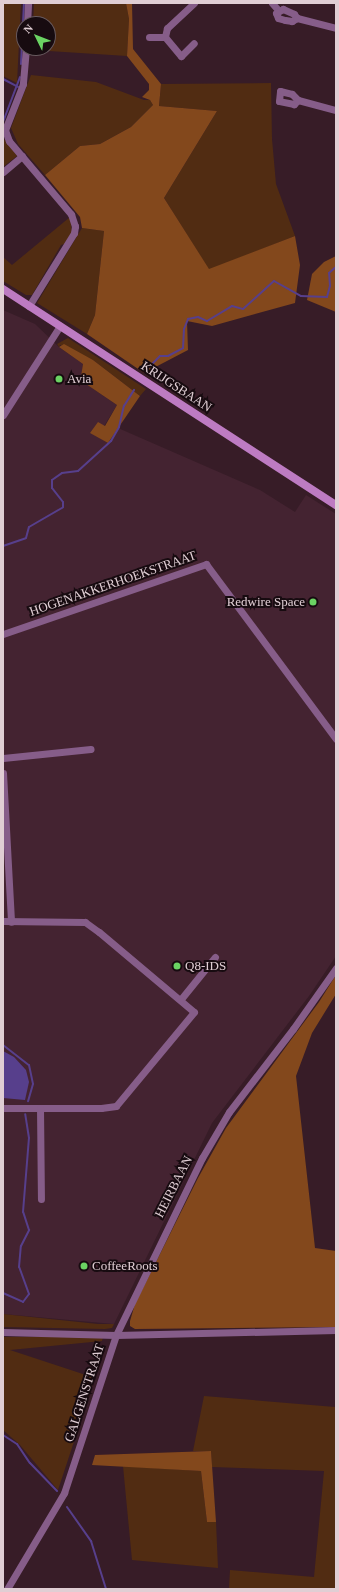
<!DOCTYPE html>
<style>
body{margin:0}
#map{position:relative;width:339px;height:1592px;overflow:hidden;background:#371c27;font-family:Georgia,serif}
div>[style]{position:absolute}
.built>*{inset:0;background:#442331}
.green>*{inset:0;background:#512c12}
.forest>*{inset:0;background:#83481c}
.water>*{inset:0;background:#573f8c}
.stream>*{height:2px;margin:-1px;padding:0 1px;transform-origin:1px;border-radius:1px;background:#573f8c}
.minor>*{height:7px;margin:-3.5px;padding:0 3.5px;transform-origin:3.5px;border-radius:3.5px;background:#865d89}
.secondary>*{height:8px;margin:-4px;padding:0 4px;transform-origin:4px;border-radius:4px;background:#bd7bc2}
.dots>*{width:11px;height:11px;translate:-50% -50%;box-sizing:border-box;border:2px solid #170b10;border-radius:50%}
span{translate:-50% -50%;white-space:nowrap;text-align:center;line-height:1.15;-webkit-text-stroke:4px #170b10;paint-order:stroke}
.poi-label{font-size:13px;color:#e0ced4}
.left{translate:0 -50%;text-align:left}
.right{translate:-100% -50%;text-align:right}
.street-label{font-size:13px;color:#e0ced4}
.frame{position:absolute;inset:0;border:4px solid #e0ced4;pointer-events:none}
.north{position:absolute;left:16px;top:16px;width:40px;height:40px;box-sizing:border-box;background:#170b10;border:1px solid #67595e;border-radius:50%;rotate:313deg;font-size:11px;font-weight:700;line-height:16px;text-align:center;color:#e0ced4}
.north::after{content:'';display:block;margin:auto;width:14px;height:18px;background:#6bd363;clip-path:polygon(50% 0,100% 100%,50% 72%,0 100%)}
</style>
<div id="map">
<div class="built">
<i style="clip-path:polygon(3px 310px,35px 324px,59px 347px,83px 364px,81px 376px,83px 382px,117px 405px,104px 426px,91px 433px,108px 443px,118px 428px,260px 490px,295px 512px,306px 495px,336px 514px,336px 956px,309px 996px,212px 1123px,114px 1324px,3px 1314px)"></i>
</div>
<div class="green">
<i style="clip-path:polygon(3px 3px,21px 3px,17px 83px,3px 76px)"></i>
<i style="clip-path:polygon(34px 3px,126px 3px,129px 19px,127px 56px,33px 50px,48px 48px,48px 24px,33px 24px)"></i>
<i style="clip-path:polygon(31px 75px,96px 82px,144px 100px,150px 100px,153px 105px,131px 127px,100px 144px,80px 146px,45px 175px,18px 144px,11px 128px)"></i>
<i style="clip-path:polygon(271px 83px,272px 139px,276px 184px,295px 236px,209px 270px,164px 198px,217px 111px,159px 106px,161px 84px)"></i>
<i style="clip-path:polygon(5px 139px,17px 156px,3px 167px,3px 143px)"></i>
<i style="clip-path:polygon(70px 217px,72px 233px,64px 244px,61px 245px,32px 295px,26px 295px,3px 281px,3px 257px,12px 265px)"></i>
<i style="clip-path:polygon(82px 228px,104px 231px,95px 315px,87px 334px,37px 303px)"></i>
<i style="clip-path:polygon(68px 338px,146px 389px,140px 396px,93px 360px,60px 345px,59px 347px,57px 344px)"></i>
<i style="clip-path:polygon(3px 1314px,98px 1324px,114px 1324px,112px 1328px,105px 1329px,3px 1327px)"></i>
<i style="clip-path:polygon(3px 1337px,103px 1337px,102px 1341px,10px 1350px,95px 1378px,58px 1490px,20px 1445px,3px 1430px)"></i>
<i style="clip-path:polygon(336px 1381px,336px 1589px,229px 1589px,230px 1570px,314px 1577px,324px 1471px,212px 1467px,211px 1451px,193px 1451px,204px 1396px,335px 1407px)"></i>
<i style="clip-path:polygon(123px 1466px,201px 1471px,207px 1522px,216px 1522px,218px 1568px,132px 1560px)"></i>
</div>
<div class="forest">
<i style="clip-path:polygon(126px 3px,132px 3px,133px 49px,161px 84px,159px 106px,217px 111px,164px 198px,209px 269px,295px 236px,300px 265px,295px 303px,212px 326px,187px 321px,188px 350px,144px 373px,87px 334px,95px 315px,104px 231px,82px 228px,80px 217px,45px 175px,80px 146px,100px 144px,131px 127px,153px 105px,150px 100px,142px 97px,149px 90px,149px 84px,127px 56px,129px 19px)"></i>
<i style="clip-path:polygon(336px 256px,336px 312px,307px 300px,312px 274px,324px 262px)"></i>
<i style="clip-path:polygon(64px 344px,93px 360px,140px 396px,108px 443px,90px 433px,98px 422px,105px 426px,117px 405px,83px 382px,81px 376px,83px 364px,59px 347px)"></i>
<i style="clip-path:polygon(336px 975px,336px 994px,312px 1033px,296px 1076px,315px 1248px,336px 1251px,336px 1327px,135px 1329px,130px 1326px,130px 1321px,135px 1304px,198px 1178px,226px 1128px,319px 1002px)"></i>
<i style="clip-path:polygon(211px 1451px,216px 1522px,207px 1522px,201px 1471px,92px 1465px,95px 1455px)"></i>
</div>
<div class="water">
<i style="clip-path:polygon(3px 1051px,14px 1057px,26px 1070px,29px 1082px,25px 1100px,3px 1098px)"></i>
</div>
<div class="stream">
<i style="left:21px;top:64px;width:61px;rotate:-87.2deg"></i>
<i style="left:3px;top:79px;width:17px;rotate:28deg"></i>
<i style="left:3px;top:122px;width:48px;rotate:-69.3deg"></i>
<i style="left:148px;top:368px;width:17px;rotate:-45deg"></i>
<i style="left:160px;top:356px;width:8px"></i>
<i style="left:168px;top:356px;width:17px;rotate:-28deg"></i>
<i style="left:183px;top:348px;width:19px;rotate:-87deg"></i>
<i style="left:184px;top:329px;width:11px;rotate:-68deg"></i>
<i style="left:188px;top:319px;width:10px;rotate:-11deg"></i>
<i style="left:198px;top:317px;width:10px;rotate:24deg"></i>
<i style="left:207px;top:321px;width:29px;rotate:-31deg"></i>
<i style="left:232px;top:306px;width:11px;rotate:15deg"></i>
<i style="left:243px;top:309px;width:42px;rotate:-42.1deg"></i>
<i style="left:274px;top:281px;width:31px;rotate:29deg"></i>
<i style="left:301px;top:296px;width:26px;rotate:2deg"></i>
<i style="left:327px;top:297px;width:11px;rotate:-75deg"></i>
<i style="left:330px;top:286px;width:13px;rotate:-94deg"></i>
<i style="left:329px;top:273px;width:9px;rotate:-41deg"></i>
<i style="left:3px;top:546px;width:24px;rotate:-19deg"></i>
<i style="left:26px;top:538px;width:11px;rotate:-75deg"></i>
<i style="left:29px;top:527px;width:39px;rotate:-30deg"></i>
<i style="left:63px;top:507px;width:5px;rotate:-90deg"></i>
<i style="left:63px;top:502px;width:18px;rotate:-128deg"></i>
<i style="left:52px;top:488px;width:8px;rotate:-90deg"></i>
<i style="left:52px;top:480px;width:12px;rotate:-35deg"></i>
<i style="left:62px;top:473px;width:16px;rotate:-7deg"></i>
<i style="left:78px;top:471px;width:45px;rotate:-42.3deg"></i>
<i style="left:111px;top:441px;width:16px;rotate:-60deg"></i>
<i style="left:119px;top:427px;width:22px;rotate:-77deg"></i>
<i style="left:124px;top:406px;width:19px;rotate:-58deg"></i>
<i style="left:3px;top:1045px;width:33px;rotate:38deg"></i>
<i style="left:29px;top:1065px;width:19px;rotate:78deg"></i>
<i style="left:33px;top:1084px;width:18px;rotate:106deg"></i>
<i style="left:3px;top:1293px;width:22px;rotate:24deg"></i>
<i style="left:23px;top:1302px;width:10px;rotate:-53deg"></i>
<i style="left:29px;top:1294px;width:29px;rotate:-110deg"></i>
<i style="left:19px;top:1267px;width:21px;rotate:-85deg"></i>
<i style="left:21px;top:1246px;width:18px;rotate:-63deg"></i>
<i style="left:29px;top:1230px;width:19px;rotate:-108deg"></i>
<i style="left:23px;top:1212px;width:74px;rotate:-85.4deg"></i>
<i style="left:29px;top:1138px;width:24px;rotate:-99deg"></i>
<i style="left:3px;top:1435px;width:17px;rotate:33deg"></i>
<i style="left:17px;top:1444px;width:23px;rotate:56deg"></i>
<i style="left:30px;top:1463px;width:39px;rotate:46deg"></i>
<i style="left:67px;top:1507px;width:42px;rotate:54.8deg"></i>
<i style="left:91px;top:1541px;width:50px;rotate:72.6deg"></i>
</div>
<div class="minor">
<i style="left:194px;top:3px;width:37px;rotate:137deg"></i>
<i style="left:167px;top:28px;width:9px;rotate:103deg"></i>
<i style="left:165px;top:37px;width:25px;rotate:50deg"></i>
<i style="left:181px;top:56px;width:18px;rotate:-45deg"></i>
<i style="left:272px;top:3px;width:9px;rotate:49deg"></i>
<i style="left:297px;top:18px;width:6px;rotate:149deg"></i>
<i style="left:292px;top:21px;width:7px;rotate:-172deg"></i>
<i style="left:285px;top:20px;width:7px;rotate:-164deg"></i>
<i style="left:278px;top:18px;width:5px;rotate:-112deg"></i>
<i style="left:276px;top:13px;width:8px;rotate:-30deg"></i>
<i style="left:283px;top:9px;width:12px;rotate:24deg"></i>
<i style="left:294px;top:14px;width:5px;rotate:53deg"></i>
<i style="left:297px;top:18px;width:40px;rotate:14.4deg"></i>
<i style="left:27px;top:24px;width:21px;rotate:-87deg"></i>
<i style="left:149px;top:37px;width:16px"></i>
<i style="left:26px;top:48px;width:36px;rotate:95deg"></i>
<i style="left:23px;top:84px;width:49px;rotate:111.4deg"></i>
<i style="left:5px;top:130px;width:12px;rotate:70deg"></i>
<i style="left:9px;top:141px;width:96px;rotate:49.7deg"></i>
<i style="left:71px;top:214px;width:13px;rotate:72deg"></i>
<i style="left:75px;top:226px;width:7px;rotate:98deg"></i>
<i style="left:74px;top:233px;width:86px;rotate:121.7deg"></i>
<i style="left:298px;top:100px;width:6px;rotate:135deg"></i>
<i style="left:294px;top:104px;width:15px;rotate:-169deg"></i>
<i style="left:279px;top:101px;width:10px;rotate:-84deg"></i>
<i style="left:280px;top:91px;width:12px;rotate:14deg"></i>
<i style="left:292px;top:94px;width:8px;rotate:45deg"></i>
<i style="left:298px;top:100px;width:39px;rotate:15deg"></i>
<i style="left:3px;top:172px;width:25px;rotate:-40deg"></i>
<i style="left:3px;top:415px;width:106px;rotate:-57.4deg"></i>
<i style="left:3px;top:634px;width:215px;rotate:-19deg"></i>
<i style="left:206px;top:564px;width:218px;rotate:53.4deg"></i>
<i style="left:3px;top:758px;width:88px;rotate:-5.8deg"></i>
<i style="left:3px;top:773px;width:149px;rotate:86.9deg"></i>
<i style="left:3px;top:921px;width:82px;rotate:0.7deg"></i>
<i style="left:85px;top:922px;width:17px;rotate:36deg"></i>
<i style="left:99px;top:932px;width:124px;rotate:40.1deg"></i>
<i style="left:194px;top:1012px;width:122px;rotate:129.7deg"></i>
<i style="left:116px;top:1106px;width:15px;rotate:172deg"></i>
<i style="left:101px;top:1108px;width:98px;rotate:180deg"></i>
<i style="left:181px;top:999px;width:54px;rotate:-51deg"></i>
<i style="left:40px;top:1108px;width:91px;rotate:89.4deg"></i>
<i style="left:3px;top:1332px;width:113px;rotate:1.5deg"></i>
<i style="left:116px;top:1335px;width:220px;rotate:-1.3deg"></i>
<i style="left:7px;top:1589px;width:112px;rotate:-59.3deg"></i>
<i style="left:64px;top:1493px;width:166px;rotate:-71.8deg"></i>
<i style="left:116px;top:1335px;width:197px;rotate:-64.1deg"></i>
<i style="left:202px;top:1158px;width:53px;rotate:-59.6deg"></i>
<i style="left:229px;top:1112px;width:105px;rotate:-52.4deg"></i>
<i style="left:293px;top:1029px;width:75px;rotate:-54.8deg"></i>
</div>
<div class="secondary">
<i style="left:3px;top:289px;width:397px;rotate:33deg"></i>
</div>
<div class="dots">
<i style="left:59px;top:379px;background:#6bd363"></i>
<i style="left:313px;top:602px;background:#6bd363"></i>
<i style="left:177px;top:966px;background:#6bd363"></i>
<i style="left:84px;top:1266px;background:#6bd363"></i>
</div>
<div class="poi-label">
<span class="left" style="left:67px;top:379px">Avia</span>
<span class="right" style="left:305px;top:602px">Redwire Space</span>
<span class="left" style="left:185px;top:966px">Q8-IDS</span>
<span class="left" style="left:92px;top:1266px">CoffeeRoots</span>
</div>
<div class="street-label">
<span style="left:176px;top:387px;rotate:33deg">KRIJGSBAAN</span>
<span style="left:113px;top:584px;rotate:-19deg">HOGENAKKERHOEKSTRAAT</span>
<span style="left:174px;top:1187px;rotate:-63deg">HEIRBAAN</span>
<span style="left:85px;top:1393px;rotate:-72deg">GALGENSTRAAT</span>
</div>
<div class="frame"></div>
<div class="north">N</div>
</div>
